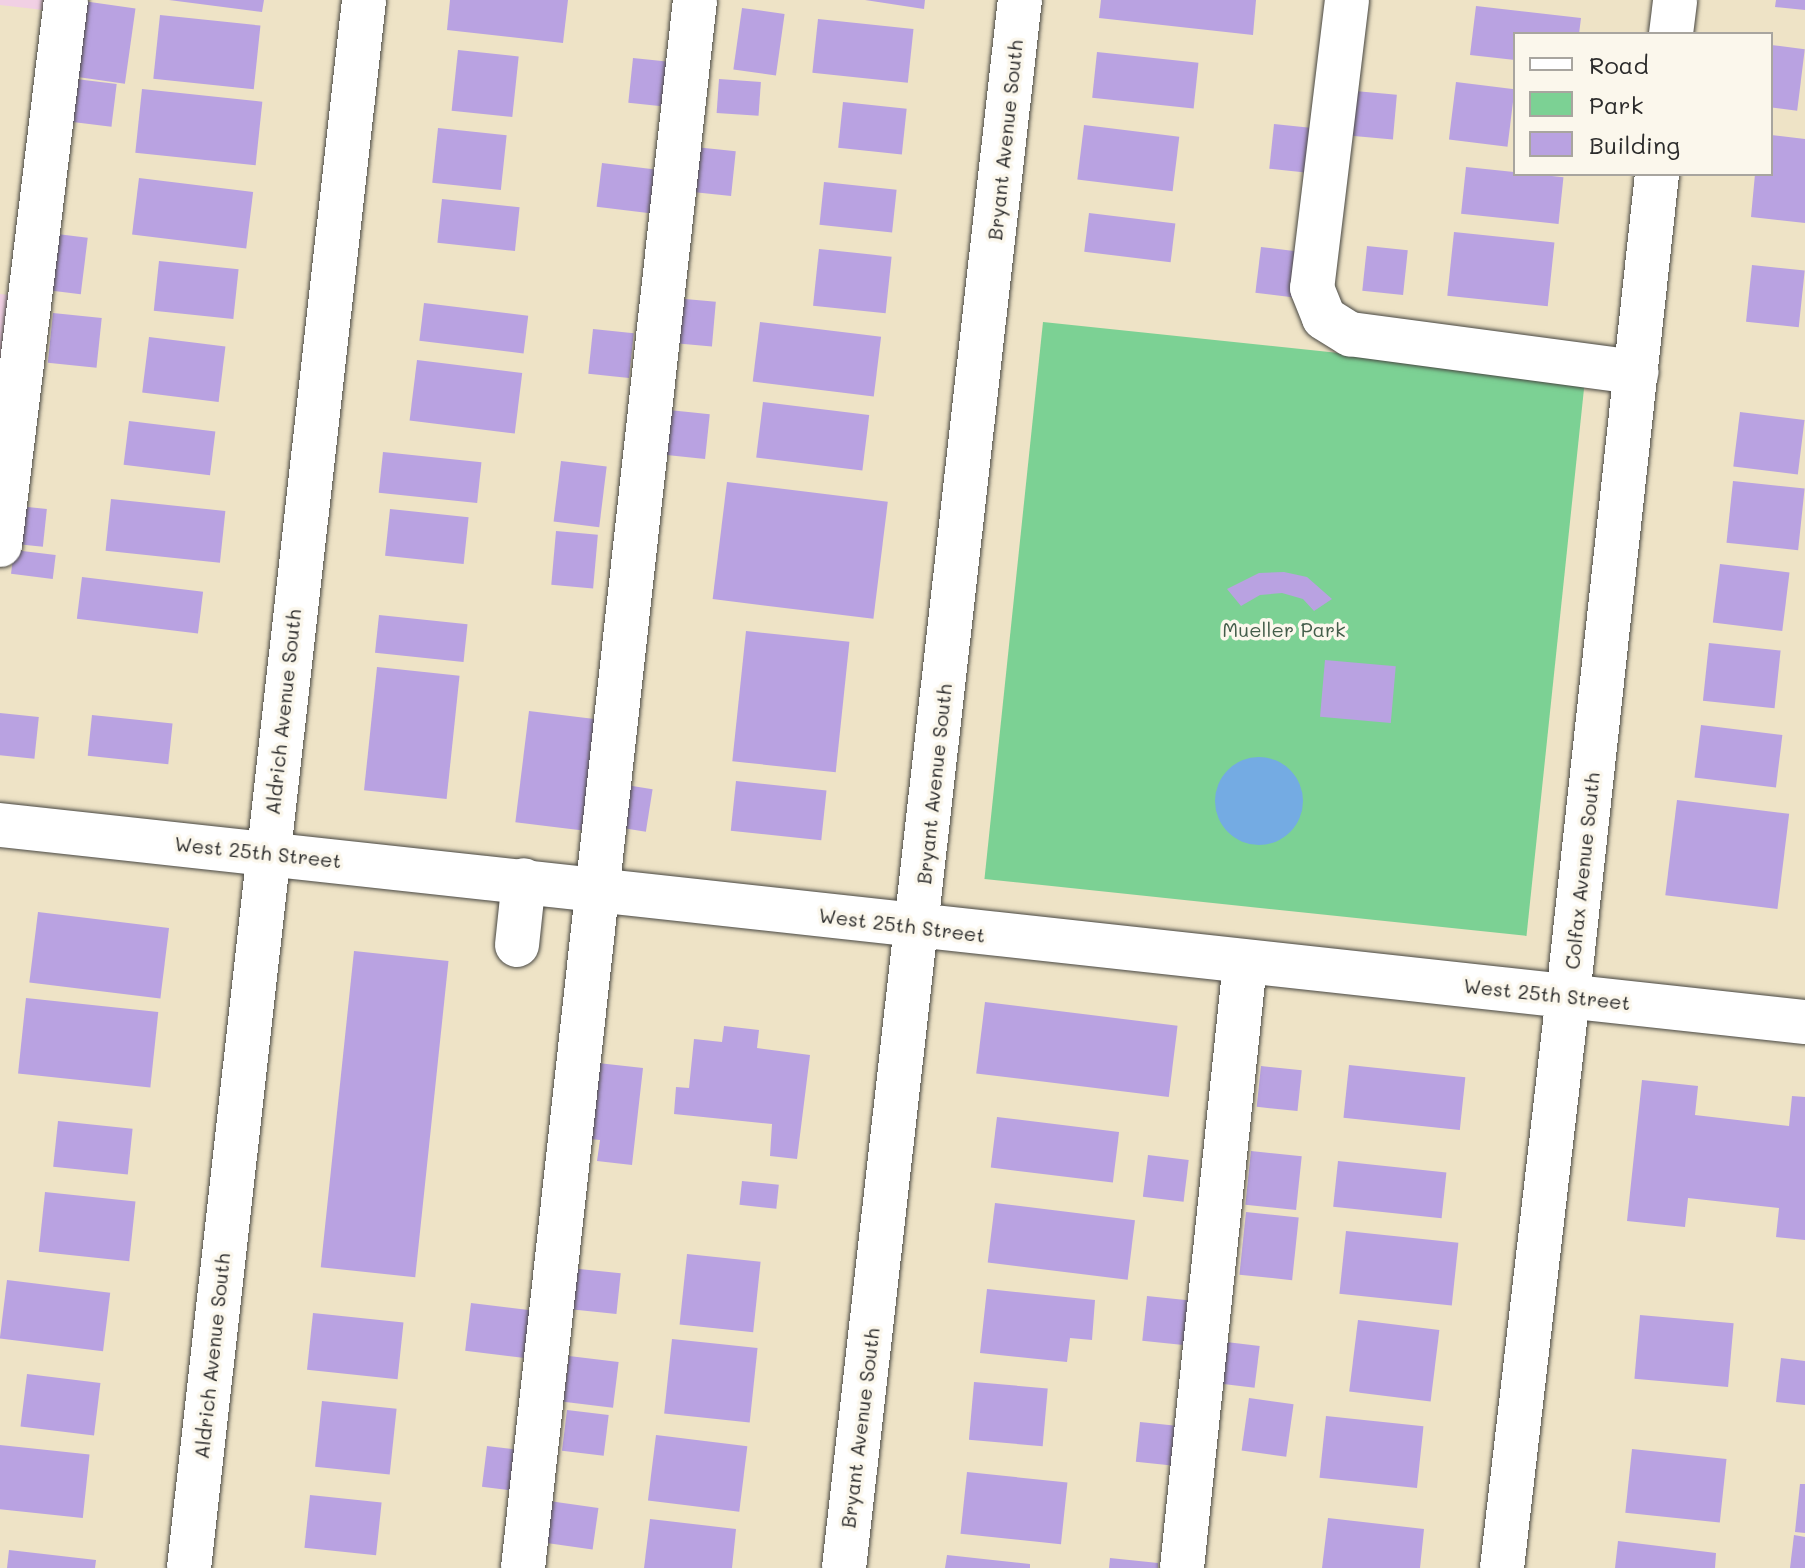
<!DOCTYPE html>
<style>
body{margin:0}
#map{position:relative;width:1805px;height:1568px;overflow:hidden;background:#eee3c6;font-family:Mali,sans-serif}
div>[style]{position:absolute}
.built>*{inset:0;background:#f1d0e4}
.green>*{inset:0;background:#7cd194;transform-origin:0 0}
.water>*{inset:0;background:#74abe3}
.round{border-radius:50%}
.building>*{inset:0;background:#b9a2e1;transform-origin:0 0}
.roads{filter:drop-shadow(0 0 2px #484742) drop-shadow(0 0 2px #484742)}
.minor>*{height:44px;margin:-22px;padding:0 22px;transform-origin:22px;border-radius:22px;background:#fff}
span{translate:-50% -50%;white-space:nowrap;text-align:center;line-height:1.15;-webkit-text-stroke:7px #fbf7ec;paint-order:stroke}
.street-label{font-size:20px;color:#2b2b2b}
.park-label{font-size:20px;color:#435d4a}
.legend{position:absolute;left:1513px;top:32px;width:260px;height:144px;box-sizing:border-box;background:#fbf7ec;border:2px solid #a8a59f;margin:0;padding:10px 14px;list-style:none;font-size:24px;color:#2b2b2b}
.legend li{display:flex;align-items:center;gap:16px;height:40px}
.legend b{width:40px;border:2px solid #a8a59f}
</style>
<div id="map">
<div class="built">
<i style="clip-path:polygon(0 0,54px 0,52px 11px,0 5px)"></i>
<i style="clip-path:polygon(0 294px,17px 296px,0 450px)"></i>
</div>
<div class="green">
<i style="left:1043px;top:322px;width:545px;height:560px;rotate:6deg"></i>
</div>
<div class="water">
<i class="round" style="left:1215px;top:757px;width:88px;height:88px"></i>
</div>
<div class="building">
<i style="clip-path:polygon(169px 0,264px 0,262px 12px)"></i>
<i style="clip-path:polygon(450px 0,568px 0,563px 43px,447px 30px)"></i>
<i style="clip-path:polygon(865px 0,925px 0,924px 9px)"></i>
<i style="clip-path:polygon(1101px 0,1256px 0,1253px 35px,1099px 18px)"></i>
<i style="clip-path:polygon(1776px 0,1805px 0,1805px 10px,1775px 7px)"></i>
<i style="left:83px;top:1px;width:53px;height:76px;rotate:8deg"></i>
<i style="clip-path:polygon(1476px 6px,1581px 18px,1579px 34px,1515px 34px,1515px 60px,1470px 55px)"></i>
<i style="left:742px;top:8px;width:43px;height:62px;rotate:8deg"></i>
<i style="left:160px;top:15px;width:101px;height:64px;rotate:6deg"></i>
<i style="left:818px;top:19px;width:96px;height:54px;rotate:6deg"></i>
<i style="left:1771px;top:45px;width:34px;height:62px;rotate:7deg"></i>
<i style="left:458px;top:50px;width:61px;height:61px;rotate:6deg"></i>
<i style="left:1097px;top:52px;width:102px;height:46px;rotate:6deg"></i>
<i style="left:633px;top:58px;width:41px;height:45px;rotate:6deg"></i>
<i style="left:76px;top:79px;width:41px;height:43px;rotate:7deg"></i>
<i style="left:719px;top:79px;width:42px;height:34px;rotate:4deg"></i>
<i style="left:1456px;top:82px;width:59px;height:58px;rotate:7deg"></i>
<i style="left:142px;top:89px;width:121px;height:64px;rotate:6deg"></i>
<i style="left:1355px;top:91px;width:42px;height:45px;rotate:5deg"></i>
<i style="left:843px;top:102px;width:64px;height:46px;rotate:6deg"></i>
<i style="left:1274px;top:124px;width:41px;height:45px;rotate:6deg"></i>
<i style="left:1084px;top:125px;width:96px;height:55px;rotate:7deg"></i>
<i style="left:438px;top:128px;width:69px;height:55px;rotate:6deg"></i>
<i style="clip-path:polygon(1771px 135px,1805px 139px,1805px 223px,1751px 217px,1755px 174px,1771px 174px)"></i>
<i style="left:695px;top:147px;width:41px;height:45px;rotate:6deg"></i>
<i style="left:602px;top:163px;width:60px;height:44px;rotate:7deg"></i>
<i style="left:1466px;top:167px;width:98px;height:47px;rotate:6deg"></i>
<i style="left:139px;top:178px;width:115px;height:57px;rotate:7deg"></i>
<i style="left:824px;top:182px;width:73px;height:43px;rotate:6deg"></i>
<i style="left:442px;top:199px;width:78px;height:44px;rotate:6deg"></i>
<i style="left:1089px;top:213px;width:87px;height:39px;rotate:7deg"></i>
<i style="left:1454px;top:232px;width:101px;height:64px;rotate:6deg"></i>
<i style="left:49px;top:233px;width:39px;height:57px;rotate:7deg"></i>
<i style="left:1367px;top:246px;width:41px;height:45px;rotate:6deg"></i>
<i style="left:1261px;top:247px;width:41px;height:46px;rotate:7deg"></i>
<i style="left:819px;top:249px;width:73px;height:57px;rotate:6deg"></i>
<i style="left:159px;top:261px;width:80px;height:50px;rotate:6deg"></i>
<i style="left:1752px;top:265px;width:53px;height:57px;rotate:6deg"></i>
<i style="left:674px;top:298px;width:42px;height:45px;rotate:5deg"></i>
<i style="left:424px;top:303px;width:105px;height:38px;rotate:7deg"></i>
<i style="left:53px;top:313px;width:49px;height:50px;rotate:6deg"></i>
<i style="left:760px;top:322px;width:122px;height:60px;rotate:7deg"></i>
<i style="left:593px;top:329px;width:41px;height:45px;rotate:6deg"></i>
<i style="left:149px;top:337px;width:77px;height:56px;rotate:7deg"></i>
<i style="left:417px;top:360px;width:106px;height:61px;rotate:7deg"></i>
<i style="left:763px;top:402px;width:107px;height:56px;rotate:7deg"></i>
<i style="left:669px;top:410px;width:41px;height:45px;rotate:6deg"></i>
<i style="left:1740px;top:412px;width:65px;height:55px;rotate:7deg"></i>
<i style="left:129px;top:421px;width:87px;height:44px;rotate:7deg"></i>
<i style="left:383px;top:452px;width:99px;height:41px;rotate:6deg"></i>
<i style="left:561px;top:461px;width:46px;height:61px;rotate:7deg"></i>
<i style="left:1733px;top:481px;width:72px;height:62px;rotate:6deg"></i>
<i style="left:727px;top:482px;width:162px;height:118px;rotate:7deg"></i>
<i style="left:111px;top:499px;width:115px;height:52px;rotate:6deg"></i>
<i style="left:18px;top:506px;width:29px;height:38px;rotate:6deg"></i>
<i style="left:390px;top:509px;width:79px;height:47px;rotate:6deg"></i>
<i style="left:556px;top:531px;width:42px;height:54px;rotate:5deg"></i>
<i style="left:14px;top:550px;width:42px;height:24px;rotate:7deg"></i>
<i style="left:1720px;top:564px;width:70px;height:59px;rotate:7deg"></i>
<i style="clip-path:polygon(1284px 572px,1307px 577px,1332px 599px,1314px 611px,1303px 599px,1282px 593px,1260px 595px,1241px 606px,1227px 589px,1259px 573px)"></i>
<i style="left:82px;top:577px;width:122px;height:42px;rotate:7deg"></i>
<i style="left:379px;top:615px;width:89px;height:38px;rotate:6deg"></i>
<i style="left:746px;top:631px;width:104px;height:131px;rotate:6deg"></i>
<i style="left:1709px;top:643px;width:72px;height:58px;rotate:6deg"></i>
<i style="left:1325px;top:660px;width:71px;height:57px;rotate:5deg"></i>
<i style="left:377px;top:667px;width:83px;height:124px;rotate:6deg"></i>
<i style="left:529px;top:711px;width:68px;height:112px;rotate:7deg"></i>
<i style="left:0;top:713px;width:39px;height:42px;rotate:6deg"></i>
<i style="left:92px;top:715px;width:81px;height:41px;rotate:6deg"></i>
<i style="left:1701px;top:725px;width:82px;height:53px;rotate:7deg"></i>
<i style="left:736px;top:781px;width:91px;height:50px;rotate:6deg"></i>
<i style="left:620px;top:784px;width:33px;height:43px;rotate:9deg"></i>
<i style="left:1677px;top:800px;width:113px;height:96px;rotate:7deg"></i>
<i style="left:38px;top:912px;width:132px;height:71px;rotate:7deg"></i>
<i style="left:354px;top:951px;width:95px;height:318px;rotate:6deg"></i>
<i style="left:26px;top:998px;width:133px;height:76px;rotate:6deg"></i>
<i style="left:985px;top:1002px;width:194px;height:72px;rotate:7deg"></i>
<i style="clip-path:polygon(724px 1026px,759px 1030px,757px 1048px,810px 1055px,797px 1159px,770px 1156px,772px 1124px,674px 1114px,676px 1087px,689px 1088px,694px 1039px,722px 1042px)"></i>
<i style="clip-path:polygon(589px 1062px,643px 1068px,632px 1165px,597px 1161px,600px 1140px,580px 1138px)"></i>
<i style="left:1349px;top:1065px;width:117px;height:53px;rotate:6deg"></i>
<i style="left:1261px;top:1066px;width:41px;height:41px;rotate:6deg"></i>
<i style="clip-path:polygon(1642px 1080px,1698px 1086px,1695px 1115px,1789px 1126px,1792px 1096px,1805px 1097px,1805px 1240px,1776px 1237px,1779px 1208px,1688px 1198px,1685px 1227px,1627px 1221px)"></i>
<i style="left:997px;top:1117px;width:123px;height:51px;rotate:7deg"></i>
<i style="left:58px;top:1121px;width:75px;height:46px;rotate:6deg"></i>
<i style="left:1251px;top:1151px;width:51px;height:54px;rotate:6deg"></i>
<i style="left:1148px;top:1155px;width:41px;height:42px;rotate:7deg"></i>
<i style="left:1338px;top:1161px;width:109px;height:46px;rotate:6deg"></i>
<i style="left:742px;top:1181px;width:37px;height:24px;rotate:6deg"></i>
<i style="left:45px;top:1192px;width:91px;height:60px;rotate:6deg"></i>
<i style="left:995px;top:1203px;width:141px;height:60px;rotate:7deg"></i>
<i style="left:1246px;top:1212px;width:53px;height:63px;rotate:6deg"></i>
<i style="left:1346px;top:1231px;width:113px;height:63px;rotate:6deg"></i>
<i style="left:687px;top:1254px;width:74px;height:71px;rotate:6deg"></i>
<i style="left:570px;top:1268px;width:51px;height:41px;rotate:6deg"></i>
<i style="left:7px;top:1280px;width:104px;height:59px;rotate:7deg"></i>
<i style="clip-path:polygon(987px 1289px,1095px 1300px,1092px 1340px,1070px 1338px,1067px 1362px,980px 1353px)"></i>
<i style="left:1147px;top:1296px;width:46px;height:45px;rotate:6deg"></i>
<i style="left:471px;top:1303px;width:60px;height:48px;rotate:7deg"></i>
<i style="left:313px;top:1313px;width:91px;height:57px;rotate:6deg"></i>
<i style="left:1640px;top:1315px;width:94px;height:64px;rotate:5deg"></i>
<i style="left:1358px;top:1320px;width:82px;height:72px;rotate:7deg"></i>
<i style="left:672px;top:1339px;width:86px;height:75px;rotate:6deg"></i>
<i style="left:1218px;top:1341px;width:42px;height:42px;rotate:7deg"></i>
<i style="left:569px;top:1356px;width:50px;height:46px;rotate:7deg"></i>
<i style="clip-path:polygon(1781px 1358px,1805px 1361px,1805px 1405px,1776px 1402px)"></i>
<i style="left:27px;top:1374px;width:74px;height:53px;rotate:7deg"></i>
<i style="left:974px;top:1382px;width:74px;height:58px;rotate:5deg"></i>
<i style="left:1249px;top:1398px;width:45px;height:53px;rotate:8deg"></i>
<i style="left:322px;top:1401px;width:75px;height:66px;rotate:6deg"></i>
<i style="left:567px;top:1410px;width:42px;height:41px;rotate:7deg"></i>
<i style="left:1326px;top:1416px;width:98px;height:62px;rotate:6deg"></i>
<i style="left:1140px;top:1422px;width:41px;height:40px;rotate:6deg"></i>
<i style="left:656px;top:1435px;width:92px;height:66px;rotate:7deg"></i>
<i style="left:0;top:1445px;width:90px;height:64px;rotate:6deg"></i>
<i style="left:487px;top:1446px;width:32px;height:41px;rotate:7deg"></i>
<i style="left:1632px;top:1449px;width:95px;height:64px;rotate:6deg"></i>
<i style="left:967px;top:1472px;width:101px;height:62px;rotate:6deg"></i>
<i style="clip-path:polygon(1800px 1484px,1805px 1484px,1805px 1533px,1795px 1532px)"></i>
<i style="left:310px;top:1495px;width:72px;height:53px;rotate:6deg"></i>
<i style="left:542px;top:1500px;width:57px;height:42px;rotate:8deg"></i>
<i style="clip-path:polygon(1328px 1518px,1424px 1529px,1420px 1568px,1322px 1568px)"></i>
<i style="clip-path:polygon(650px 1519px,736px 1529px,732px 1568px,644px 1568px)"></i>
<i style="clip-path:polygon(1794px 1535px,1805px 1537px,1805px 1568px,1790px 1568px)"></i>
<i style="clip-path:polygon(1618px 1541px,1716px 1553px,1715px 1568px,1615px 1568px)"></i>
<i style="clip-path:polygon(9px 1550px,96px 1560px,95px 1568px,7px 1568px)"></i>
<i style="clip-path:polygon(947px 1555px,1030px 1564px,1030px 1568px,945px 1568px)"></i>
<i style="clip-path:polygon(1110px 1558px,1158px 1563px,1158px 1568px,1109px 1568px)"></i>
</div>
<div class="roads">
<div class="minor">
<i style="left:1347px;top:0;width:290px;rotate:96.9deg"></i>
<i style="left:1312px;top:288px;width:32px;rotate:68deg"></i>
<i style="left:1324px;top:318px;width:31px;rotate:32deg"></i>
<i style="left:1350px;top:334px;width:289px;rotate:7.6deg"></i>
<i style="left:1671px;top:34px;width:34px;rotate:-83deg"></i>
<i style="left:0;top:545px;width:549px;rotate:-83.1deg"></i>
<i style="left:0;top:825px;width:1816px;rotate:6.23deg"></i>
<i style="left:517px;top:945px;width:65px;rotate:-83.9deg"></i>
<i style="left:189px;top:1568px;width:1578px;rotate:-83.63deg"></i>
<i style="left:523px;top:1568px;width:1577px;rotate:-83.74deg"></i>
<i style="left:844px;top:1568px;width:1578px;rotate:-83.6deg"></i>
<i style="left:1182px;top:1568px;width:609px;rotate:-84.06deg"></i>
<i style="left:1502px;top:1568px;width:576px;rotate:-83.42deg"></i>
<i style="left:1568px;top:996px;width:827px;rotate:-83.82deg"></i>
</div>
</div>
<div class="street-label">
<span style="left:1005px;top:140px;rotate:-84deg">Bryant Avenue South</span>
<span style="left:283px;top:712px;rotate:-84deg">Aldrich Avenue South</span>
<span style="left:934px;top:784px;rotate:-84deg">Bryant Avenue South</span>
<span style="left:258px;top:852px;rotate:6deg">West 25th Street</span>
<span style="left:1582px;top:871px;rotate:-84deg">Colfax Avenue South</span>
<span style="left:902px;top:925px;rotate:7deg">West 25th Street</span>
<span style="left:1547px;top:994px;rotate:6deg">West 25th Street</span>
<span style="left:212px;top:1356px;rotate:-84deg">Aldrich Avenue South</span>
<span style="left:860px;top:1428px;rotate:-83deg">Bryant Avenue South</span>
</div>
<div class="park-label">
<span style="left:1284px;top:629px">Mueller Park</span>
</div>
<ul class="legend">
<li><b style="height:10px;background:#fff"></b>Road</li>
<li><b style="height:22px;background:#7cd194"></b>Park</li>
<li><b style="height:22px;background:#b9a2e1"></b>Building</li>
</ul>
</div>
